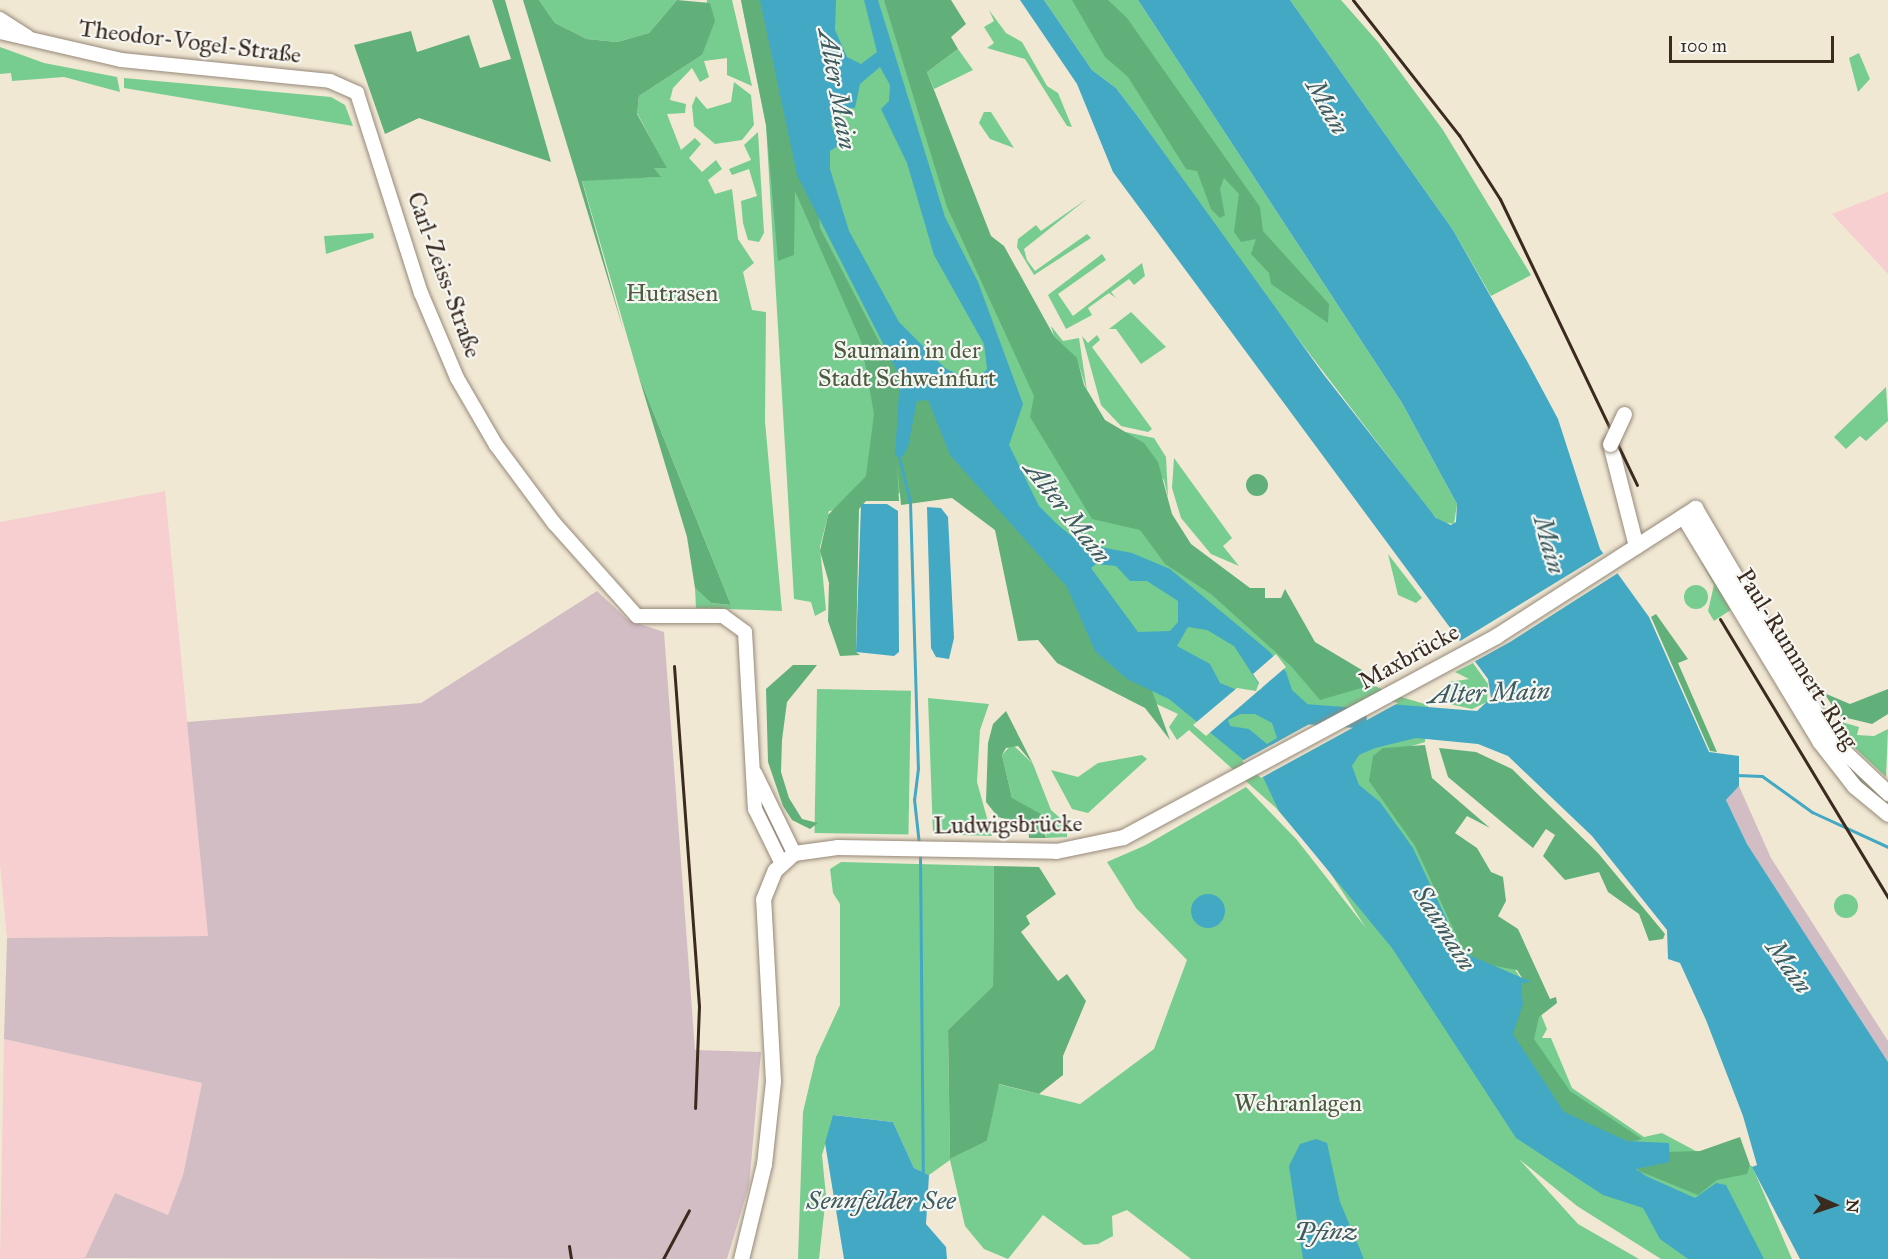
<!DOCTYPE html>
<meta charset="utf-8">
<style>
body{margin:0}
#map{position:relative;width:1888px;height:1259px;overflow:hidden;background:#f1e8d4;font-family:"IM FELL Great Primer",serif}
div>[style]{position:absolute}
.built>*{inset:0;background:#f7cfd0}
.industrial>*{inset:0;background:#d2bdc5}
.green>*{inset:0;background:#77cd90;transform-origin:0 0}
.round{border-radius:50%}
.forest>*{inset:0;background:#61b07a}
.water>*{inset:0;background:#43a8c3}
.pier>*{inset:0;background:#f1e8d4}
.stream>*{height:3px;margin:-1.5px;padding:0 1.5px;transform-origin:1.5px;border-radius:1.5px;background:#43a8c3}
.river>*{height:20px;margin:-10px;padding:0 10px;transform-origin:10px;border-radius:10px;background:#43a8c3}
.roads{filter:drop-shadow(0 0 2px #968979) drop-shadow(0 0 2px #968979)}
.tertiary>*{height:14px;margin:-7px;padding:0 7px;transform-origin:7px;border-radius:7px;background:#fff}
.secondary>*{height:15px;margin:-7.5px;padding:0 7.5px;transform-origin:7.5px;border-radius:7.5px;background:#fff}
.rail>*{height:3px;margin:-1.5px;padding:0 1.5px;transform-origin:1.5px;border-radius:1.5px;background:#3b2a1e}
.bridges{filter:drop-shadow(0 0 2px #968979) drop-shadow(0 0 2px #968979)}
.secondary-bridge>*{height:15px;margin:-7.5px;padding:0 7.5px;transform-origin:7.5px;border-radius:7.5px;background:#fff}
span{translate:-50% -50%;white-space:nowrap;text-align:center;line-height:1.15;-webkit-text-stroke:4.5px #f6f6f2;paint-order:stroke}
.street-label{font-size:24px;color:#3b2a1e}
.park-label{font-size:24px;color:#4d5b40}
.water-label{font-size:26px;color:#3e5c60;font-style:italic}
.north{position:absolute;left:1804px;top:1175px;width:60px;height:60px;-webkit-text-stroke:4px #f6f6f2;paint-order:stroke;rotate:93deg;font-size:16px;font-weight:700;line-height:24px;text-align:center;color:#3b2a1e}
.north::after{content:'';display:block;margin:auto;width:21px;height:27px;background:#3b2a1e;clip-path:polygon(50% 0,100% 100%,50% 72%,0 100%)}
.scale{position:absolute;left:1669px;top:36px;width:165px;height:27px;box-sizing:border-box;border:3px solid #3b2a1e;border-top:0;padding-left:8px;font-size:18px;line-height:21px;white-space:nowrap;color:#3b2a1e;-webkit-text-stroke:4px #f6f6f2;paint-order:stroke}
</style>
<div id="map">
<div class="built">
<i style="clip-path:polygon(1888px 192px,1888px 274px,1832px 214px)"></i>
<i style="clip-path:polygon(165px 491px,208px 936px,7px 938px,0 865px,0 522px)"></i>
<i style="clip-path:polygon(4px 1039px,202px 1083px,183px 1175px,168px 1215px,115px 1193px,86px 1259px,0 1259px)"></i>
</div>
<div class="industrial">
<i style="clip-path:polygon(597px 591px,628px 620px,664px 632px,695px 1050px,761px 1052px,749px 1186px,727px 1259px,85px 1258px,115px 1193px,168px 1215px,183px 1175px,202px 1083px,4px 1039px,7px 938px,208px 936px,187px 722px,421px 703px)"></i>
<i style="clip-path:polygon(1739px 786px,1771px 858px,1888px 1041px,1888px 1062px,1747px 844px,1726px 800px)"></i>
</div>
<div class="green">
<i style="clip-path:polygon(539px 0,677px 0,649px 33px,617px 42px,587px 39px,555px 23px)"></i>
<i style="clip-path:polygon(707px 0,732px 0,752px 86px,727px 75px,727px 58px,704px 61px,709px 77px,700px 82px,692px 68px,673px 88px,670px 100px,686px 104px,685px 113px,667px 114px,681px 150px,695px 138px,701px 144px,689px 158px,702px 172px,716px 160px,722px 169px,708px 180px,715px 194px,732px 189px,738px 239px,754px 263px,743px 272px,752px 310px,766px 312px,765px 421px,782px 611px,696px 608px,695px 588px,711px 603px,731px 605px,638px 374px,582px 180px,660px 177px,654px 168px,666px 167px,637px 113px,639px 96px,702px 55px)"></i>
<i style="clip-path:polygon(741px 0,904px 0,929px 91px,991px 251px,1188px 550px,1333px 662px,1388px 693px,1428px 705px,1425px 742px,1402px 749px,1514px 968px,1535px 1000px,1547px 1029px,1542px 1038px,1551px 1038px,1572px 1088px,1644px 1137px,1662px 1133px,1707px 1157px,1752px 1166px,1792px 1259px,1661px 1259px,1577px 1206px,1519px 1159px,1578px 1224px,1639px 1259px,1191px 1259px,1127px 1210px,1112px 1216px,1113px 1236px,1098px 1244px,1084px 1245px,1043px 1215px,1008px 1259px,984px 1249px,965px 1226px,950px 1160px,929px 1175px,914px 1168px,893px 1122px,834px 1115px,822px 1155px,826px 1196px,819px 1259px,798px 1259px,803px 1112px,816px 1057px,840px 1005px,840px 904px,833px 893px,830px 869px,841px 862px,994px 866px,993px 986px,948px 1030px,950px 1159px,987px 1141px,998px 1084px,1080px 1104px,1154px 1049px,1187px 960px,1136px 908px,1107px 862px,1146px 845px,1246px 787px,1297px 840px,1366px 928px,1325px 865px,1276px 808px,1189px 730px,1177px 740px,1169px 727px,1178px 714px,1148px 700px,1083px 637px,966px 495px,861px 492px,847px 509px,829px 511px,820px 547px,826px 610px,815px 616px,811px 602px,794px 599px,766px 125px)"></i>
<i style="clip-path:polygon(1044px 0,1138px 0,1402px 403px,1457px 504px,1454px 524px,1440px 522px,1429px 510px,1254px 281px,1139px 118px,1116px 88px,1092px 70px)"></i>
<i style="clip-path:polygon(1290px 0,1341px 0,1378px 42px,1443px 130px,1531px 275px,1491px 296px,1453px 230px)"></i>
<i style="clip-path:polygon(989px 10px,1006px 33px,1022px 42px,1047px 86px,1058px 93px,1072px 127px,1067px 126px,1025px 59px,987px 48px,994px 43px,984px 27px,994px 21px)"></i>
<i style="clip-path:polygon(0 47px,44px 63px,117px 77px,120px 92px,64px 77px,12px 81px,11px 73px,0 74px)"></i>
<i style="clip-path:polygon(958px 49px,973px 70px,934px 89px,927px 72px)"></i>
<i style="clip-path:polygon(1859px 53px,1870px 79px,1858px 92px,1849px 58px)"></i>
<i style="clip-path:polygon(124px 78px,331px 97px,345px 105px,353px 126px,124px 88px)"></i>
<i style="clip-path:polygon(734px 82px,751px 95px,754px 125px,742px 140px,715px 144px,694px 126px,692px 106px,696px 96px,707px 109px,731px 102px)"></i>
<i style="clip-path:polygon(984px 112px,991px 112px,1014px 148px,990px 139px,979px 123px)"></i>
<i style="clip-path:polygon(758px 132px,764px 233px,759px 242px,748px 240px,743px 223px,741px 201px,757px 196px,749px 169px,732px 175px,729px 169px,751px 160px,744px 145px)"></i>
<i style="clip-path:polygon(1088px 198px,1024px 249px,1027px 260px,1035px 271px,1087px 234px,1091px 238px,1034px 275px,1017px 247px,1018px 239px,1036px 225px,1041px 231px)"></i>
<i style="clip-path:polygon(373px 233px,374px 238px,326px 254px,324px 236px)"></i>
<i style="clip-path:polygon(1102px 254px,1106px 260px,1058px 294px,1073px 316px,1142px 263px,1145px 276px,1134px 285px,1129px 279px,1111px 292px,1116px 298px,1109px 293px,1088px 308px,1092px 315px,1066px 329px,1048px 295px)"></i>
<i style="clip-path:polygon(1131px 312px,1166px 347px,1141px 364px,1116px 329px,1109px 329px)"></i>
<i style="clip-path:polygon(1051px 326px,1063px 341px,1079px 338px,1087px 391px,1077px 359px,1054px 336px)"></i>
<i style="clip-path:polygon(1097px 335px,1100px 340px,1092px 347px,1152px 429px,1148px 432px,1121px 426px,1101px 405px,1082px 336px,1088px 343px)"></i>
<i style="clip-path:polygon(1886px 387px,1888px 421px,1866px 441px,1860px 436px,1846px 449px,1834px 437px)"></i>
<i style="clip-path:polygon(1116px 430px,1154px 438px,1166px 457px,1168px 497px,1164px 480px)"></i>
<i style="clip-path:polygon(1174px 458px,1232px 538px,1223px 546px,1239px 566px,1211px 554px,1181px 518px,1172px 488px)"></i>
<i style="clip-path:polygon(1388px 554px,1422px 598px,1416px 603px,1398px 595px)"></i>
<i style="clip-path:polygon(1698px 557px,1732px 609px,1714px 621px,1708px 611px,1714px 585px)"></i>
<i class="round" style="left:1684px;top:585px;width:24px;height:24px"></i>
<i style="clip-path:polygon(1473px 663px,1488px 684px,1487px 702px,1472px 709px,1440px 702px,1449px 682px,1469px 679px,1455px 672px)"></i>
<i style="left:817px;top:689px;width:94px;height:144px;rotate:1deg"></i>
<i style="clip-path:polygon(928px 698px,989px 704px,980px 730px,977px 782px,992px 836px,933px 834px)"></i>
<i style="clip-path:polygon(1838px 721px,1859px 727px,1857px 735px,1874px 736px,1888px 729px,1886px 777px,1840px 734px,1881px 782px,1865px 805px,1836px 776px,1810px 736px)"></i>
<i style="clip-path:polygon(1012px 744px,1033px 764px,1051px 810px,1067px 824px,1067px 837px,1046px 838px,1047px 828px,1012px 798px,1002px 755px)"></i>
<i style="clip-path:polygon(1142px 755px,1147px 759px,1088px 813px,1072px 809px,1051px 770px,1078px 777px,1098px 763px)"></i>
<i class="round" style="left:1834px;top:894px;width:24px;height:24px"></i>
</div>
<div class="forest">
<i style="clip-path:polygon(492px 0,505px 0,551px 162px,419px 118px,385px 134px,354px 45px,411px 31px,417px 52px,469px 35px,480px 68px,511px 59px)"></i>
<i style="clip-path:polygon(523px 0,539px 0,555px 23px,587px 39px,617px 42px,649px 33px,677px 0,710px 3px,715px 21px,702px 55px,639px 96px,637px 114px,667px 168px,654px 168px,661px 177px,582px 181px,624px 332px)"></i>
<i style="clip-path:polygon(741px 0,769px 0,816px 189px,820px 228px,884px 351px,887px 332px,1147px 677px,1170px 740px,1145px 708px,1057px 663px,1038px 640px,1018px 641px,995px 530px,952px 498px,901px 505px,897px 463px,899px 501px,866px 501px,859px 509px,856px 652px,860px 655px,840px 656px,828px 621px,829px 583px,820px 551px,828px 515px,866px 476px,874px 414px,861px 341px,795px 191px,794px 255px,778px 261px,766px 125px)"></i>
<i style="clip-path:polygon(884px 0,951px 0,966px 24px,951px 37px,958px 49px,927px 72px,991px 236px,1004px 246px,1054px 336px,1077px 358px,1084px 385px,1105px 420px,1144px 443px,1158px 462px,1172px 514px,1191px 544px,1250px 588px,1265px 588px,1265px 598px,1281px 598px,1285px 589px,1315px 642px,1382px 682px,1320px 700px,1291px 666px,1211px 594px,1165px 564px,1140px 530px,1092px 519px,1030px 417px,1034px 396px,947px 207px)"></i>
<i style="clip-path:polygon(1072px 0,1108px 0,1127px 18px,1260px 207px,1263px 231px,1329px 304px,1328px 323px,1271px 284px,1269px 273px,1251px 254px,1256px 239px,1241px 242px,1234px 232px,1239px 194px,1224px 178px,1220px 189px,1225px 215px,1220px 218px,1211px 209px,1197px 171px,1186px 169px,1128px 77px,1105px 57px)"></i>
<i style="clip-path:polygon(638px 374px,683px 486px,731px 605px,711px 603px,695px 588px,687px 537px)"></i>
<i class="round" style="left:1246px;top:474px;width:22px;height:22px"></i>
<i style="clip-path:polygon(1656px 614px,1688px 659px,1678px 663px,1717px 752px,1710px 751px,1651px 617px)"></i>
<i style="clip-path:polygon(793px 665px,817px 665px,787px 702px,782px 740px,781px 772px,789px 798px,802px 819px,818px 823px,810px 829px,792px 820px,783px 806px,768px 762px,766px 689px)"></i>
<i style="clip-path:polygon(1888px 689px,1888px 714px,1872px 724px,1839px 716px,1824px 693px,1850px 704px)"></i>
<i style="clip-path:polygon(1006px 711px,1033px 764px,1018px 746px,1006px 748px,1002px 755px,1012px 798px,1041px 814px,1046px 838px,1029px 838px,1028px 825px,998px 817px,986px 802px,988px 743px,993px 724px)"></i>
<i style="clip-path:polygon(1425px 745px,1432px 778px,1490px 828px,1467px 816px,1455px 833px,1477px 848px,1491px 872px,1503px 877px,1506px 901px,1498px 916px,1518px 929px,1550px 999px,1556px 997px,1557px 1003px,1539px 1017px,1534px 1039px,1570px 1091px,1642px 1139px,1628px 1143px,1590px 1136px,1508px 1064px,1522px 978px,1517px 970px,1484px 964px,1463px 950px,1415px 846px,1369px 781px,1373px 756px,1383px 748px)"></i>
<i style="clip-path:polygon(1439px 748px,1476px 752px,1512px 769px,1598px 853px,1665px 934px,1663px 939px,1649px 941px,1639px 914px,1608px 892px,1599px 872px,1565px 880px,1543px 856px,1555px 835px,1546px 829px,1533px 848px,1448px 777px)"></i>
<i style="clip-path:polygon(994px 866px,1039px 867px,1056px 894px,1026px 916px,1030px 924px,1021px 932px,1058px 981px,1067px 974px,1086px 1001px,1063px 1056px,1063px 1075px,1039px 1094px,999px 1084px,987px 1141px,950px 1159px,948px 1030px,993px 986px)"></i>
<i style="clip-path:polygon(1740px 1137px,1750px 1165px,1747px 1174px,1717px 1180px,1698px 1195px,1639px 1171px,1636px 1165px,1664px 1152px,1700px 1151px)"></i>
</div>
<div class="water">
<i style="clip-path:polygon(evenodd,760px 0,836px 0,835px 30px,847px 57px,861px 64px,877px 52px,864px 0,878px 0,945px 217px,978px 282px,1023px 404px,1009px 445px,1039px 506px,1057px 524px,1080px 543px,1132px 553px,1170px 569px,1270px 652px,1286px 672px,1292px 690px,1325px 720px,1390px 704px,1477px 711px,1491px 698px,1488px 679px,1113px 172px,1077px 84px,1020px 0,1044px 0,1092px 70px,1116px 88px,1139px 118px,1324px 375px,1436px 518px,1451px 525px,1456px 522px,1457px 504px,1402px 403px,1138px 0,1290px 0,1453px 230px,1527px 361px,1558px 419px,1600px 549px,1649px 617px,1709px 752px,1739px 756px,1739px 786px,1726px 800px,1747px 844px,1888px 1062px,1888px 1259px,1800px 1259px,1752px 1167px,1757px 1165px,1743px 1116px,1706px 1020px,1680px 963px,1668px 959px,1667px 930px,1592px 836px,1508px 756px,1478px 744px,1416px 738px,1375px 748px,1359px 755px,1352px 766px,1359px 785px,1380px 802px,1413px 848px,1462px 952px,1532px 982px,1521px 983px,1523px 1004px,1513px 1034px,1564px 1112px,1627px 1141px,1669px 1143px,1670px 1162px,1636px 1169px,1646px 1176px,1695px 1198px,1716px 1183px,1726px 1185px,1764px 1259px,1688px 1259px,1660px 1239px,1643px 1208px,1603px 1195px,1516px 1138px,1392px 948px,1279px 811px,1262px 775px,1169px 699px,1127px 679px,1095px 651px,1067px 587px,950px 455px,928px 400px,917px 401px,908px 447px,903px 456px,895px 456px,900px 377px,797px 175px,760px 0,880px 67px,890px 85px,889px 101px,881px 109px,907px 163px,934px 255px,984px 344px,987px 369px,975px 383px,945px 368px,899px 322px,849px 231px,830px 169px,830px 151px,839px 145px,831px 124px,841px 108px,855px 108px,860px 84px,880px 67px,760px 0,1096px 564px,1116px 566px,1130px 581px,1147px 581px,1178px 601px,1178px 622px,1170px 631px,1138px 632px,1091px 568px,1096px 564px,760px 0,1188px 627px,1207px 630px,1234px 646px,1262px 689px,1247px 694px,1220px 683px,1210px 664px,1177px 646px,1188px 627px,760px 0,1240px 714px,1255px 714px,1272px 723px,1277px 738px,1267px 744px,1249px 729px,1230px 726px,1228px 720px,1240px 714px)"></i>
<i style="clip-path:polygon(861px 504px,887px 504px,898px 511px,899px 652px,894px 656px,856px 652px)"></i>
<i style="clip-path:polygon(927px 507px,941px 508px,948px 517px,954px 638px,949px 659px,936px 657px,931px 648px)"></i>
<i class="round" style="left:1191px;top:894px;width:34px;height:34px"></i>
<i style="clip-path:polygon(833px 1115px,893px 1122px,914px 1168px,929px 1175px,926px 1224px,946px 1247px,947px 1259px,844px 1259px,825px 1143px)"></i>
<i style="clip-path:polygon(1316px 1139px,1327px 1143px,1340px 1202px,1364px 1259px,1303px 1259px,1289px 1166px,1300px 1144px)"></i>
</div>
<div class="pier">
<i style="clip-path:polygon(1604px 553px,1618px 573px,1510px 642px,1472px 663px,1457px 643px)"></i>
<i style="clip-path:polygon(1276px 654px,1286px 667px,1206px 736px,1193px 725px,1237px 688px,1256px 691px,1259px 683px,1253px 674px)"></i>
<i style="clip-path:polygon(1391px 701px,1398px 703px,1261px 778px,1242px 761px,1324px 716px)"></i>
</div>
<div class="stream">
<i style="left:899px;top:456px;width:47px;rotate:76.6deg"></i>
<i style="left:910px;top:502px;width:266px;rotate:88.3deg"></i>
<i style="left:918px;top:768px;width:31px;rotate:97deg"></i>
<i style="left:914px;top:799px;width:45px;rotate:83.7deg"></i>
<i style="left:1736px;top:775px;width:26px;rotate:2deg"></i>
<i style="left:1762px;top:776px;width:62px;rotate:35.8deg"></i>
<i style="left:1812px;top:812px;width:84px;rotate:24.7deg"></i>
<i style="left:920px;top:853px;width:319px;rotate:89.5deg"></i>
</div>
<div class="river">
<i style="left:1291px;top:713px;width:66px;rotate:4.3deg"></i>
</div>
<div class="roads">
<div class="tertiary">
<i style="left:0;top:19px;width:33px;rotate:33deg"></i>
<i style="left:0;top:32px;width:124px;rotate:13deg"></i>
<i style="left:121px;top:60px;width:210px;rotate:5.7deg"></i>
<i style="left:330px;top:81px;width:30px;rotate:24deg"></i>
<i style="left:357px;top:93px;width:210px;rotate:72.3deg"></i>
<i style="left:421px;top:293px;width:92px;rotate:67deg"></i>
<i style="left:457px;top:378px;width:78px;rotate:59.8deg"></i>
<i style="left:496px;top:445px;width:97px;rotate:53.4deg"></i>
<i style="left:554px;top:523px;width:125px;rotate:48.3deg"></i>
<i style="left:637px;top:616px;width:86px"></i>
<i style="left:723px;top:616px;width:27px;rotate:36deg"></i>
<i style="left:745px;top:632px;width:177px;rotate:86.8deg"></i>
<i style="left:755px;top:809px;width:59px;rotate:63.9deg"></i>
<i style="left:755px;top:773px;width:89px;rotate:64deg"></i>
</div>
<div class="secondary">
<i style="left:1610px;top:444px;width:105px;rotate:75.7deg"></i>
<i style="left:1683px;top:516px;width:263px;rotate:58.8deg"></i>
<i style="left:1819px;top:741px;width:57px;rotate:52.1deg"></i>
<i style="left:1854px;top:786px;width:44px;rotate:39.5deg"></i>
<i style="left:741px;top:1259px;width:98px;rotate:-76.4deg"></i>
<i style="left:764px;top:1164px;width:83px;rotate:-83.8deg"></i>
<i style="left:773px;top:1081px;width:182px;rotate:-93.1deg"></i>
<i style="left:763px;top:899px;width:31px;rotate:-68deg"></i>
<i style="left:775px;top:870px;width:25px;rotate:-42deg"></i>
<i style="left:794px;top:853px;width:43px;rotate:-7.9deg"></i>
<i style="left:837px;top:847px;width:219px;rotate:1deg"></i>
<i style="left:1056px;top:851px;width:68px;rotate:-11.8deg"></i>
<i style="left:1123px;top:837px;width:424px;rotate:-28.3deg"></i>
<i style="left:1496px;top:636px;width:237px;rotate:-32.7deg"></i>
<i style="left:1695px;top:508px;width:268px;rotate:59.5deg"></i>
<i style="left:1831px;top:739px;width:79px;rotate:43.5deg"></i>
</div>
</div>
<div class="rail">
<i style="left:1353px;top:0;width:172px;rotate:51.9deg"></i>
<i style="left:1459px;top:135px;width:76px;rotate:57.4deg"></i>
<i style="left:1500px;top:199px;width:317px;rotate:64.4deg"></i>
<i style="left:1720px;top:619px;width:326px;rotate:58.9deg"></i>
<i style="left:674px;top:666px;width:341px;rotate:85.8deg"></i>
<i style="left:699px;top:1006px;width:102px;rotate:92.2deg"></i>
<i style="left:569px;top:1246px;width:13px;rotate:81deg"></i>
<i style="left:663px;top:1259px;width:55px;rotate:-62deg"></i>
</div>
<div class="bridges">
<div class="secondary-bridge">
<i style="left:1610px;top:444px;width:33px;rotate:-65deg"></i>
</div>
</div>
<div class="street-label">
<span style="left:190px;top:42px;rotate:7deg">Theodor-Vogel-Straße</span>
<span style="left:444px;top:275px;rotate:70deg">Carl-Zeiss-Straße</span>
<span style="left:1409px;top:657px;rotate:-29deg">Maxbrücke</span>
<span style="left:1797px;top:659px;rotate:58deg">Paul-Rummert-Ring</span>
<span style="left:1008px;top:825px;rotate:-1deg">Ludwigsbrücke</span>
</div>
<div class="park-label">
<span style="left:672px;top:294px">Hutrasen</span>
<span style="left:907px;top:365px">Saumain in der<br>Stadt Schweinfurt</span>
<span style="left:1298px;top:1104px">Wehranlagen</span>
</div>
<div class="water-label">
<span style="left:837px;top:89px;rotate:80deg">Alter Main</span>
<span style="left:1327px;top:107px;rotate:61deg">Main</span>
<span style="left:1067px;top:512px;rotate:52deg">Alter Main</span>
<span style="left:1549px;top:545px;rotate:75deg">Main</span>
<span style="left:1489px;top:693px;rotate:-2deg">Alter Main</span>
<span style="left:1444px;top:928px;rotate:58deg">Saumain</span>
<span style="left:1789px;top:967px;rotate:55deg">Main</span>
<span style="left:881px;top:1201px">Sennfelder See</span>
<span style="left:1326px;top:1232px">Pfinz</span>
</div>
<div class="north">N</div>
<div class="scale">100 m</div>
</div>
